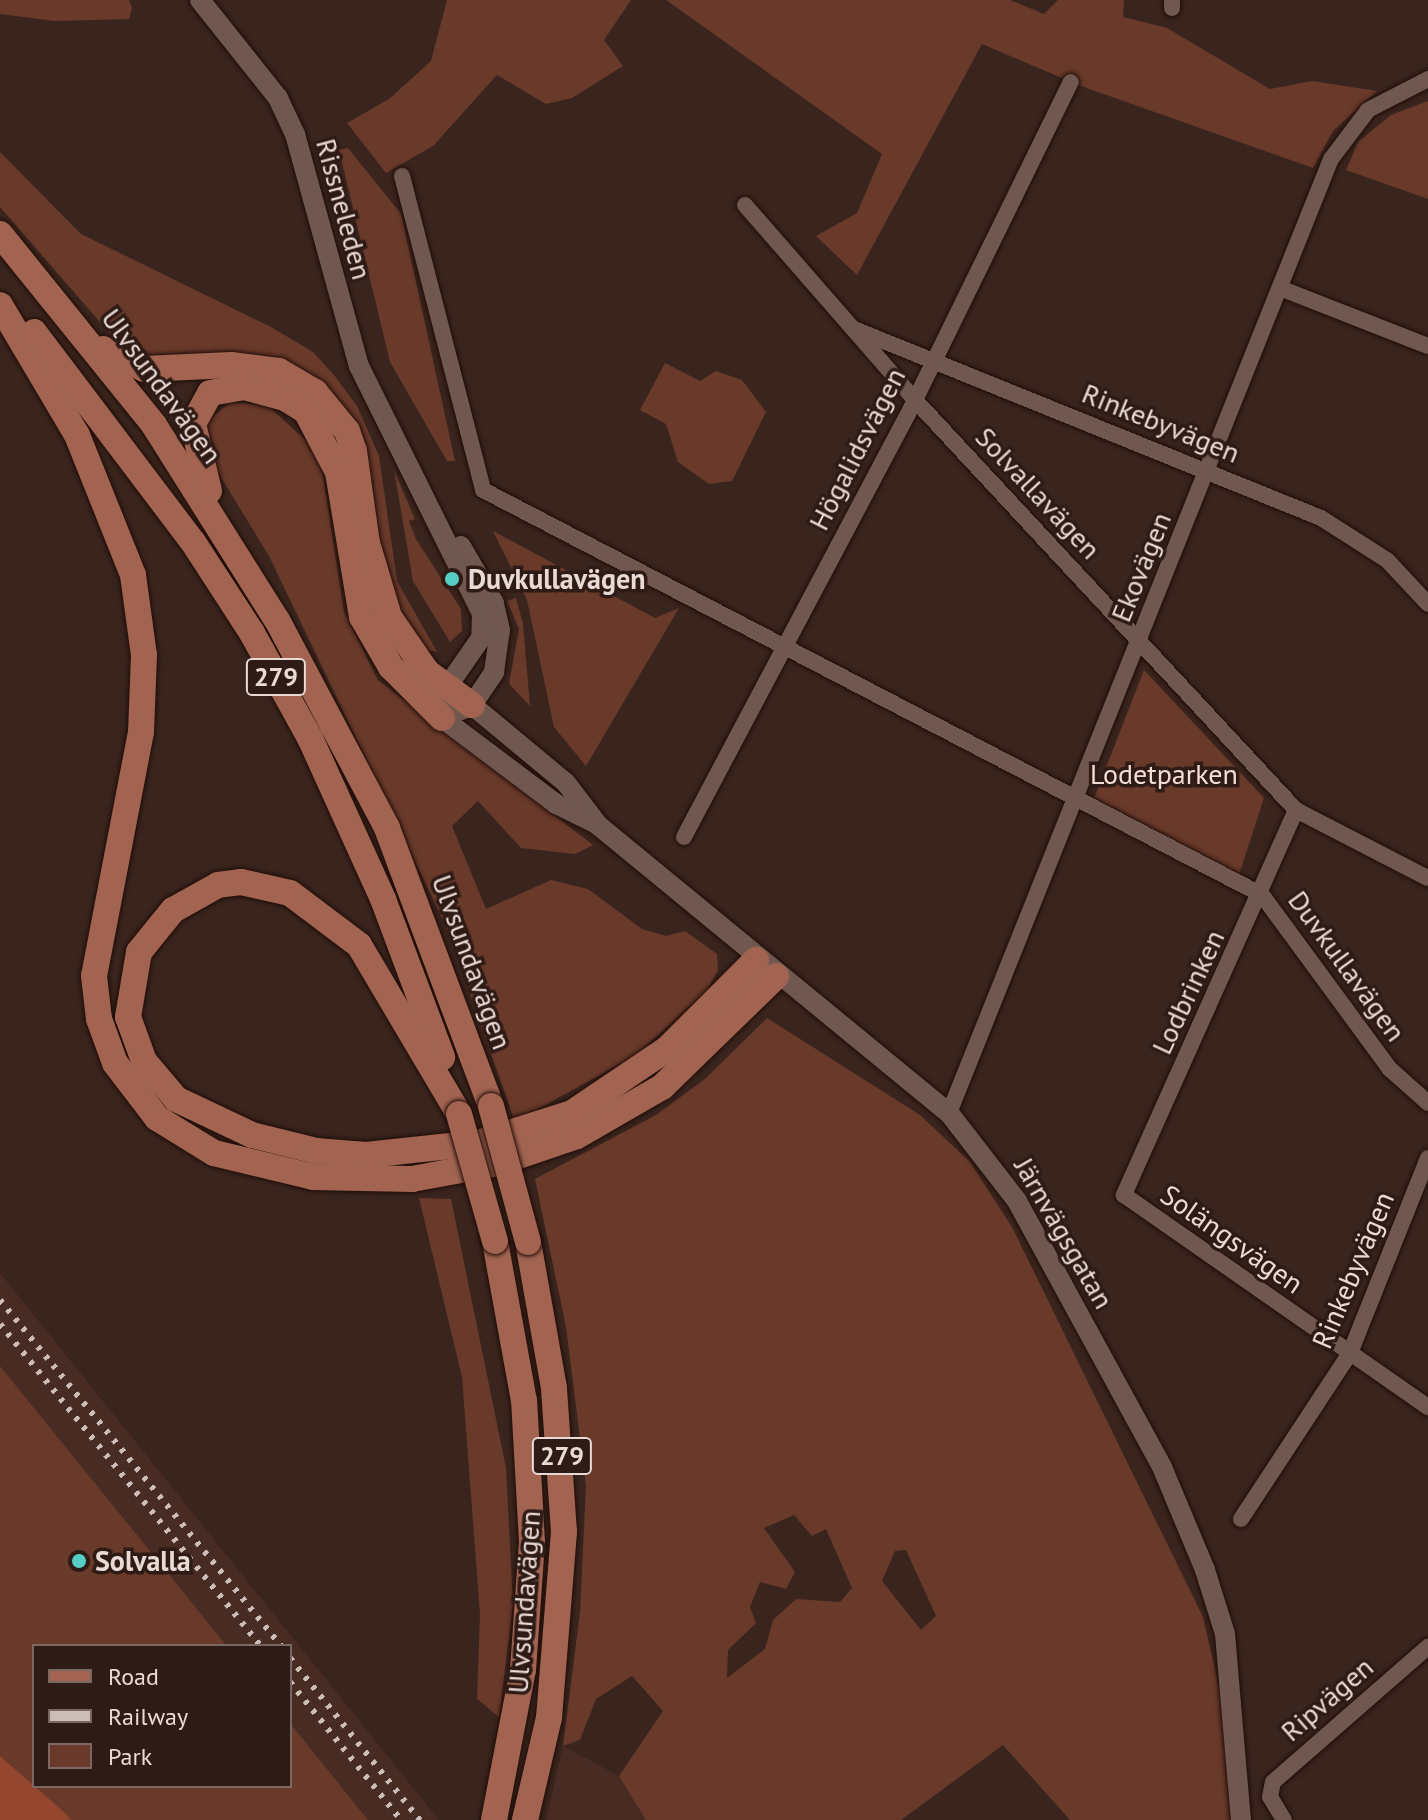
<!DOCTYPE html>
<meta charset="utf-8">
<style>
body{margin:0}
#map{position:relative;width:1428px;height:1820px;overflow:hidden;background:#3a251e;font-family:"PT Sans",sans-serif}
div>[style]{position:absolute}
.built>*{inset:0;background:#482c24}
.green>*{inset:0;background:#69392a}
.water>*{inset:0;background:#94462f}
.roads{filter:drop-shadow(0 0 2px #200d08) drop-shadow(0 0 2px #200d08)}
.minor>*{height:16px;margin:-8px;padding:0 8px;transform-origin:8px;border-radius:8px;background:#705850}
.tertiary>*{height:20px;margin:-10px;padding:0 10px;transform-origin:10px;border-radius:10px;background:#705850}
.primary>*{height:26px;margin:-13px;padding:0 13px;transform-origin:13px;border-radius:13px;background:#a26451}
.rail>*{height:6px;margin-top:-3px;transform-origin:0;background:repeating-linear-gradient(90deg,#cdbdb9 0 4px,transparent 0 12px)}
.bridges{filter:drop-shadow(0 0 2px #200d08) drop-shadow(0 0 2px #200d08)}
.primary-bridge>*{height:26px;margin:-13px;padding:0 13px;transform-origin:13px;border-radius:13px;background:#a26451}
.dots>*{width:22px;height:22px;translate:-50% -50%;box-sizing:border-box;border:4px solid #2f1b15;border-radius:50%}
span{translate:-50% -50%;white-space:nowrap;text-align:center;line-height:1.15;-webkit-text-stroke:7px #2f1b15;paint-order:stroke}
.shield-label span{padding:2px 6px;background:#2f1b15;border:2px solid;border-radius:6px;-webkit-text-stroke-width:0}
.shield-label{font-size:26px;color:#e9dad6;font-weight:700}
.street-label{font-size:28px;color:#e9dad6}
.poi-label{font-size:28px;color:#e9dad6;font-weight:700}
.left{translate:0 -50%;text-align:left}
.park-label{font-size:28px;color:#f4ddd5}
.legend{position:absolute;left:32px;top:1644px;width:260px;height:144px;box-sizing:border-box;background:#2f1b15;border:2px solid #796762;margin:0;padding:10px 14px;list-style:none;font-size:24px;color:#e9dad6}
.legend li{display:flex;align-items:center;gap:16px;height:40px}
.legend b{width:40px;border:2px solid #796762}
</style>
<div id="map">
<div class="built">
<i style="clip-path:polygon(0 1273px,439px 1820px,368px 1820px,290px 1723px,290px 1646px,227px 1646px,0 1366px)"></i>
<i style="clip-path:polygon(563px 1746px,619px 1776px,646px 1820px,546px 1820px)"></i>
</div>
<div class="green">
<i style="clip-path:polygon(0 0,129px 0,132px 8px,129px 19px,55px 21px,0 14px)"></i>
<i style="clip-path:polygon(447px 0,631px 0,604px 40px,623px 66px,572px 98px,546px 104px,497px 75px,433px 146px,386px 173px,347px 123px,389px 99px,431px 61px)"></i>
<i style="clip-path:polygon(666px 0,1010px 0,1044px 14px,1058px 0,1124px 0,1123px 17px,1167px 28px,1270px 89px,1312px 81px,1377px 91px,1333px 131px,1313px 168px,1081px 86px,982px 44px,857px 275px,816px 236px,857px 213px,882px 154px)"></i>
<i style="clip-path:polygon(1428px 101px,1428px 199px,1346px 170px,1358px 142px,1391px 115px)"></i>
<i style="clip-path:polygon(348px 148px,401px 214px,455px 461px,447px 461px,390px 362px,339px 150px)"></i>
<i style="clip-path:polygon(0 152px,81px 234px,271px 327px,313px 352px,334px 375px,357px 406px,379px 456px,397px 581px,437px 652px,424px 649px,406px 627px,380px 554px,373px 484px,361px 444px,334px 401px,156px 362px,119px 344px,0 207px)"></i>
<i style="clip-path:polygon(665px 363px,700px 381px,716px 371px,742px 380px,766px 412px,732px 481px,709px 484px,678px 462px,666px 424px,640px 410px)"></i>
<i style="clip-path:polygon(231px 402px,268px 406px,311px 445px,322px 470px,344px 612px,378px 680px,593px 845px,575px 854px,521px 848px,478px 801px,452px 826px,486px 909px,551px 880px,588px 889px,642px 929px,666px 936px,685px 931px,717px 954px,718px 970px,707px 990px,637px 1054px,515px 1122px,446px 926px,269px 556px,208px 456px,206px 422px)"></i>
<i style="clip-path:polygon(394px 470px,415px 519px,409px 521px,416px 539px,461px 609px,462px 631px,450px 642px,413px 581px)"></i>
<i style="clip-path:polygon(493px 531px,655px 618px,679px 608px,586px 766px,554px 727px,527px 600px)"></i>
<i style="clip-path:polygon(516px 598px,523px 624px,530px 706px,509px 684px,519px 629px,507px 601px)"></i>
<i style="clip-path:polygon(1144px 670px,1264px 798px,1239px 875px,1093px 801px)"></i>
<i style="clip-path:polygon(evenodd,767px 1018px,920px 1115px,970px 1162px,1012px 1227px,1203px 1617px,1223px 1705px,1230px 1820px,1070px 1820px,1003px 1745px,901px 1820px,646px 1820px,619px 1776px,663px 1711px,632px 1676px,596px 1699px,580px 1740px,563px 1746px,580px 1612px,586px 1486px,566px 1327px,535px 1179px,656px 1115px,705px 1079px,767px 1018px,794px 1515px,812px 1536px,826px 1529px,852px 1588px,840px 1602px,796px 1599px,773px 1620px,765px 1649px,727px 1678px,728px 1650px,756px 1623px,750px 1607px,760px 1582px,786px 1589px,795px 1572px,764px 1528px,794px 1515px,767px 1018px,906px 1550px,936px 1616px,921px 1630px,882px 1581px,895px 1551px,906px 1550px)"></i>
<i style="clip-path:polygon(419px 1198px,451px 1199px,506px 1468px,513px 1605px,499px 1717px,477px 1699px,480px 1614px,462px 1377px)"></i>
<i style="clip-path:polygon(0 1366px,227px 1646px,34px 1646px,34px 1786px,290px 1786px,290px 1723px,368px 1820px,0 1820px)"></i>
</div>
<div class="water">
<i style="clip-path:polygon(0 1756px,65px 1813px,71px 1820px,0 1820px)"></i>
</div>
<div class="roads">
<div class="minor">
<i style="left:1172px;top:0;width:8px;rotate:90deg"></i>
<i style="left:402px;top:176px;width:324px;rotate:75.5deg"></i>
<i style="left:483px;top:490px;width:878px;rotate:27.47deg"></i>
<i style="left:1262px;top:895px;width:216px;rotate:53.7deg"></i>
<i style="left:1390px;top:1069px;width:51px;rotate:41.8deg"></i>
<i style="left:745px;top:205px;width:259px;rotate:48.9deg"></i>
<i style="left:915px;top:400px;width:560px;rotate:47.1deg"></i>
<i style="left:1296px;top:810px;width:148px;rotate:27.3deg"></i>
<i style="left:1280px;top:288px;width:159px;rotate:21.4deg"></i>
<i style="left:854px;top:329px;width:504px;rotate:22.03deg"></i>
<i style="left:1321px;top:518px;width:78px;rotate:32.5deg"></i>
<i style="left:1387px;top:560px;width:60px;rotate:47deg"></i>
<i style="left:1296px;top:810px;width:422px;rotate:114.1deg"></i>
<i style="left:1124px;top:1195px;width:371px;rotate:34.9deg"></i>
<i style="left:684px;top:837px;width:494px;rotate:-62.1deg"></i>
<i style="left:915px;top:400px;width:354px;rotate:-63.9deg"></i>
<i style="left:949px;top:1113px;width:1028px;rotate:-68.18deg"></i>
<i style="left:1331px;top:159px;width:61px;rotate:-52.9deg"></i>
<i style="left:1368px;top:110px;width:68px;rotate:-27.3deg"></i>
<i style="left:1241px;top:1519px;width:199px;rotate:-56.7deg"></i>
<i style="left:1350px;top:1353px;width:210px;rotate:-68.2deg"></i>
<i style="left:1284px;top:1820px;width:27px;rotate:-121deg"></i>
<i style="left:1270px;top:1797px;width:15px;rotate:-79deg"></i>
<i style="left:1273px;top:1782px;width:206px;rotate:-41.1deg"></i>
</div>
<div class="tertiary">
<i style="left:200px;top:0;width:125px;rotate:51.5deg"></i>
<i style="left:278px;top:98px;width:40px;rotate:65deg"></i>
<i style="left:295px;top:134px;width:241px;rotate:74.6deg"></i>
<i style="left:359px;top:366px;width:277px;rotate:63.6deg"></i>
<i style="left:482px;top:614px;width:24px;rotate:92deg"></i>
<i style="left:481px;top:638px;width:60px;rotate:124.8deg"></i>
<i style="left:447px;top:687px;width:31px;rotate:99deg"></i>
<i style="left:472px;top:705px;width:122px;rotate:39.7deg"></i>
<i style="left:566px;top:783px;width:53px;rotate:52.7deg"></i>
<i style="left:598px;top:825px;width:454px;rotate:39.4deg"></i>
<i style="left:949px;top:1113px;width:111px;rotate:52.3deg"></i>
<i style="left:1017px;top:1201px;width:303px;rotate:61.4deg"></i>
<i style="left:1162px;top:1467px;width:112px;rotate:67.3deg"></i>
<i style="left:1205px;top:1570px;width:67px;rotate:72.6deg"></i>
<i style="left:1225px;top:1634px;width:187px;rotate:85.1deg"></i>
<i style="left:461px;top:710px;width:12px;rotate:-24deg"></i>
<i style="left:472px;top:705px;width:40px;rotate:-56deg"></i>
<i style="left:494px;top:672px;width:42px;rotate:-81.9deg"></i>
<i style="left:500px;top:630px;width:28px;rotate:-103deg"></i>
<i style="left:494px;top:603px;width:66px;rotate:-120.1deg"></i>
<i style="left:442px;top:718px;width:143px;rotate:37deg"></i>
<i style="left:556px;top:804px;width:43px;rotate:26deg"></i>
</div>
<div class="primary">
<i style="left:0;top:234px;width:245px;rotate:51.1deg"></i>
<i style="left:154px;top:425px;width:231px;rotate:57.8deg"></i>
<i style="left:277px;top:620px;width:235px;rotate:62.1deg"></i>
<i style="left:387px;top:828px;width:297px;rotate:69.5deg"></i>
<i style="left:0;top:305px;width:151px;rotate:59.4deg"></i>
<i style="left:77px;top:435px;width:151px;rotate:68.2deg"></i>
<i style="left:133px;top:575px;width:81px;rotate:82.2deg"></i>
<i style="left:144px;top:655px;width:77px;rotate:92.2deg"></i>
<i style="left:141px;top:732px;width:248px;rotate:100.9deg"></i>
<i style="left:94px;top:976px;width:43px;rotate:83.4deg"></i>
<i style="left:99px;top:1019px;width:47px;rotate:70deg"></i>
<i style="left:115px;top:1063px;width:69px;rotate:52.6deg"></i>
<i style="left:157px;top:1118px;width:67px;rotate:31.6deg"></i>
<i style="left:214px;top:1153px;width:102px;rotate:13.6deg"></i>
<i style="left:313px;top:1177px;width:99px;rotate:1.2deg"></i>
<i style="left:412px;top:1179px;width:87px;rotate:-10.5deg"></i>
<i style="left:498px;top:1163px;width:83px;rotate:-18.9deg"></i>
<i style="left:577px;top:1136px;width:98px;rotate:-30deg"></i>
<i style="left:662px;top:1087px;width:159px;rotate:-44.2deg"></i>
<i style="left:34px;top:332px;width:263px;rotate:52.9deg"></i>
<i style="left:193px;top:542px;width:108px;rotate:57deg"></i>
<i style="left:252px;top:633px;width:120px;rotate:61.1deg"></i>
<i style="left:310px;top:738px;width:177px;rotate:65.6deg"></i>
<i style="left:383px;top:899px;width:169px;rotate:69.5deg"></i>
<i style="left:103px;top:349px;width:46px;rotate:26deg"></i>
<i style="left:144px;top:369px;width:87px;rotate:-2.6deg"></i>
<i style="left:231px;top:365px;width:48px;rotate:7.1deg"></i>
<i style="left:279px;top:371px;width:42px;rotate:30.3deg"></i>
<i style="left:315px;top:392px;width:50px;rotate:50.6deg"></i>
<i style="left:347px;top:431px;width:21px;rotate:71deg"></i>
<i style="left:354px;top:451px;width:93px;rotate:82deg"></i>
<i style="left:367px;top:543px;width:77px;rotate:73.4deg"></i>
<i style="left:389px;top:617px;width:67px;rotate:55.4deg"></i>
<i style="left:427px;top:672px;width:56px;rotate:36.3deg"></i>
<i style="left:209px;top:491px;width:69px;rotate:-103.4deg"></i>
<i style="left:193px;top:424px;width:35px;rotate:-61deg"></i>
<i style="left:210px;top:393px;width:35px;rotate:-10deg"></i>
<i style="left:244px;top:387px;width:42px;rotate:15deg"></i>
<i style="left:285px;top:398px;width:25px;rotate:32deg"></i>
<i style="left:306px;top:411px;width:69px;rotate:62.3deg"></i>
<i style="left:338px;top:472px;width:147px;rotate:80.6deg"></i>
<i style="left:362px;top:617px;width:58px;rotate:59.9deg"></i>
<i style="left:391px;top:667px;width:72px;rotate:45deg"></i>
<i style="left:459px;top:1114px;width:196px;rotate:-120.6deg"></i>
<i style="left:359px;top:945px;width:86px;rotate:-143deg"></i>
<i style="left:290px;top:893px;width:50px;rotate:-167.3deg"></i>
<i style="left:241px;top:882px;width:23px;rotate:173deg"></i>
<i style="left:218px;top:885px;width:51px;rotate:150.9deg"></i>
<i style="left:173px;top:910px;width:54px;rotate:129deg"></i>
<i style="left:139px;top:952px;width:66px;rotate:99.6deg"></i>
<i style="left:128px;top:1017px;width:47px;rotate:70deg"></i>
<i style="left:144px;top:1061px;width:50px;rotate:49.9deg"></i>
<i style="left:176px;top:1099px;width:84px;rotate:25.3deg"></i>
<i style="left:252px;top:1135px;width:66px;rotate:14deg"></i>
<i style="left:316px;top:1151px;width:50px;rotate:4.6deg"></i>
<i style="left:366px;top:1155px;width:113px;rotate:-6.1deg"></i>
<i style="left:478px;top:1143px;width:99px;rotate:-17.7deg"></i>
<i style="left:572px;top:1113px;width:115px;rotate:-34deg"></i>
<i style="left:667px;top:1049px;width:126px;rotate:-45deg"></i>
<i style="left:494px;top:1820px;width:153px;rotate:-79.1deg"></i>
<i style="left:523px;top:1670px;width:128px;rotate:-86deg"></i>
<i style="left:532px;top:1542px;width:141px;rotate:-93.2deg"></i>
<i style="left:524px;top:1401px;width:163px;rotate:-100.3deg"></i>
<i style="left:525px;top:1820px;width:105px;rotate:-76.8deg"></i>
<i style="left:549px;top:1718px;width:187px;rotate:-85.4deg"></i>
<i style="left:564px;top:1532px;width:144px;rotate:-94deg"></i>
<i style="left:554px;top:1388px;width:148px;rotate:-100.1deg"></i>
</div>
</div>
<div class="rail">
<i style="left:0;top:1300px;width:446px;rotate:50.9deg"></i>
<i style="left:0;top:1324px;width:414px;rotate:51deg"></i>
<i style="left:290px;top:1658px;width:208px;rotate:51.3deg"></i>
<i style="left:290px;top:1682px;width:177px;rotate:51.2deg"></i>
</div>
<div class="bridges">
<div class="primary-bridge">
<i style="left:491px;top:1106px;width:141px;rotate:74.8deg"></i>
<i style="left:459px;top:1114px;width:132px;rotate:74.2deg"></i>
</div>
</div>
<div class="dots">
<i style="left:452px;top:579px;background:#56cec3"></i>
<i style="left:79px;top:1561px;background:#56cec3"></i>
</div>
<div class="shield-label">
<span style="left:276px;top:677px">279</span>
<span style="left:562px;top:1456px">279</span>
</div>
<div class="street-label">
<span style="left:344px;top:209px;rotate:75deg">Rissneleden</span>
<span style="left:162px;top:386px;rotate:54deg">Ulvsundavägen</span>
<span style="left:1161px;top:423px;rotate:22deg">Rinkebyvägen</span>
<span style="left:857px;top:449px;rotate:-63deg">Högalidsvägen</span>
<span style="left:1038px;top:493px;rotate:47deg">Solvallavägen</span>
<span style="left:1141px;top:567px;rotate:-68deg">Ekovägen</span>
<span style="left:472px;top:962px;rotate:70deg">Ulvsundavägen</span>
<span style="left:1347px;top:966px;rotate:54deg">Duvkullavägen</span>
<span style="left:1188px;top:992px;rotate:-65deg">Lodbrinken</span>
<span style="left:1064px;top:1233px;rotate:60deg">Järnvägsgatan</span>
<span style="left:1232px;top:1239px;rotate:35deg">Solängsvägen</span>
<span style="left:1353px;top:1270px;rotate:-67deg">Rinkebyvägen</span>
<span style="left:524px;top:1602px;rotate:-86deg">Ulvsundavägen</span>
<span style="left:1327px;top:1699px;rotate:-41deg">Ripvägen</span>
</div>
<div class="poi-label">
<span class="left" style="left:468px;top:579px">Duvkullavägen</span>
<span class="left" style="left:95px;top:1561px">Solvalla</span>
</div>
<div class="park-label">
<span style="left:1164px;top:774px">Lodetparken</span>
</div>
<ul class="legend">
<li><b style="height:10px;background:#a26451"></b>Road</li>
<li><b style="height:10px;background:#cdbdb9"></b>Railway</li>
<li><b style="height:22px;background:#69392a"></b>Park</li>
</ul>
</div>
